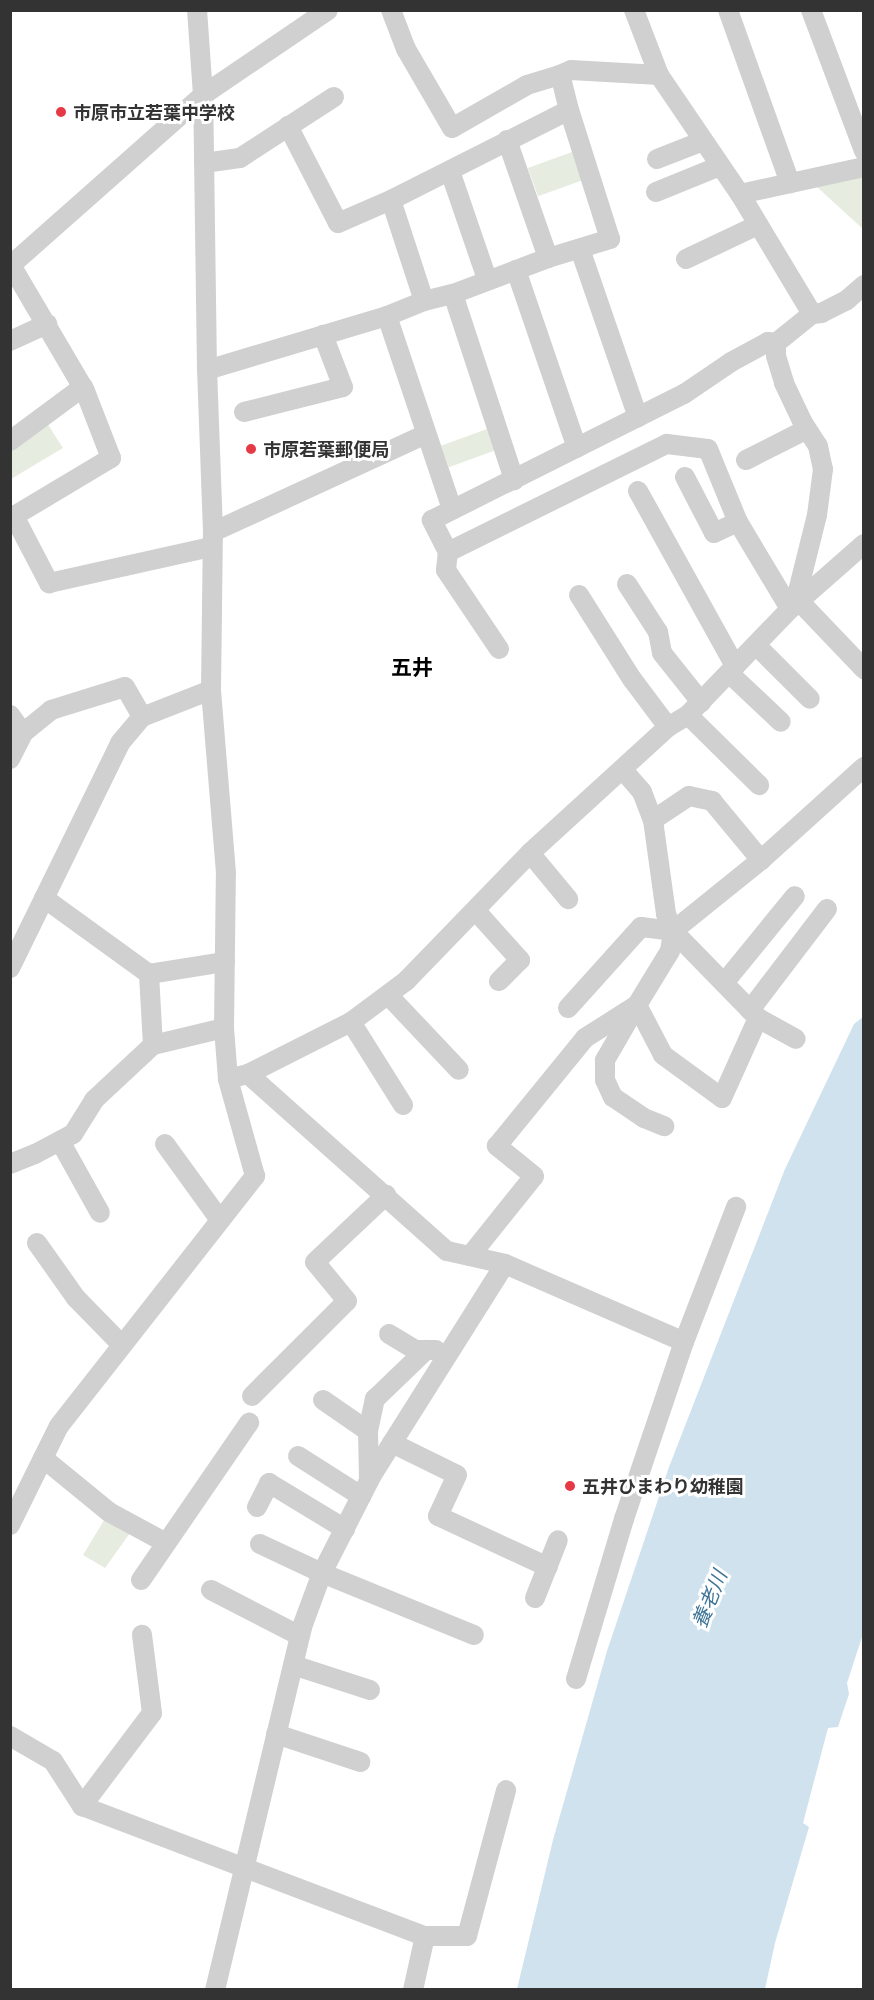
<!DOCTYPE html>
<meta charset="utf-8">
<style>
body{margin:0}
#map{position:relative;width:874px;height:2000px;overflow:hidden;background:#fff;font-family:Ubuntu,"Noto Sans JP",sans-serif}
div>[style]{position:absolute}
.green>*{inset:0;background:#e6ecdf;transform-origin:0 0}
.water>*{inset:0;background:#cfe2ee}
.minor>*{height:20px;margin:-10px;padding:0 10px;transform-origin:10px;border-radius:10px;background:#d0d0d0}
.dots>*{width:16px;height:16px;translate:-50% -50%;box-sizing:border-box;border:3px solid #fff;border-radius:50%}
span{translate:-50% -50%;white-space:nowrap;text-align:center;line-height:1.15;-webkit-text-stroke:6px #fff;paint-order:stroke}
.poi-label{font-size:18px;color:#333;font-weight:700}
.left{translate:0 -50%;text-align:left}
.water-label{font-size:20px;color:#3f7597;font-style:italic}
.quarter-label{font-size:21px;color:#000;font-weight:700}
.frame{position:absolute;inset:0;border:12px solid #333;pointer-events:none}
</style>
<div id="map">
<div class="green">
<i style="left:572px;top:152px;width:30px;height:47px;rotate:70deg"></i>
<i style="clip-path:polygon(863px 176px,863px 229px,817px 187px)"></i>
<i style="clip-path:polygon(45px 420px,63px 448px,11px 479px,11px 448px)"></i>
<i style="left:487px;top:429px;width:23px;height:49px;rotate:70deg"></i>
<i style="clip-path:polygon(109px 1512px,135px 1526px,105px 1568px,83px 1555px)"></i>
</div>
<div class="water">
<i style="clip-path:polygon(863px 1017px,863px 1634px,847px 1683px,849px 1694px,838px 1727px,828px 1728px,803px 1823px,809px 1827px,775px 1943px,765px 1989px,517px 1989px,553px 1840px,607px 1651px,669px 1467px,785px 1169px,854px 1024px)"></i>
</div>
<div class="minor">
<i style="left:391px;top:10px;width:42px;rotate:69deg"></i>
<i style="left:406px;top:49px;width:91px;rotate:59.8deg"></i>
<i style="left:452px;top:128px;width:86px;rotate:-29.8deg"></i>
<i style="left:527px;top:85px;width:34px;rotate:-17deg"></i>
<i style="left:634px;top:10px;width:70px;rotate:69deg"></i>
<i style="left:659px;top:75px;width:144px;rotate:55.8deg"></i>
<i style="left:740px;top:194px;width:140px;rotate:59deg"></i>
<i style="left:728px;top:10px;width:184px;rotate:70.3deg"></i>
<i style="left:811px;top:10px;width:151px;rotate:69.4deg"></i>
<i style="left:288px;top:126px;width:109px;rotate:62.7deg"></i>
<i style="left:338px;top:223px;width:58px;rotate:-23.5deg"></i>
<i style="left:391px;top:200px;width:199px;rotate:-26.8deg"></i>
<i style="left:507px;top:140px;width:125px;rotate:70.8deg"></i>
<i style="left:657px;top:159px;width:49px;rotate:-21.4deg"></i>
<i style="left:204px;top:163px;width:36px;rotate:-8deg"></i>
<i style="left:240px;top:158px;width:112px;rotate:-33deg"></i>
<i style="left:450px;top:171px;width:114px;rotate:71.1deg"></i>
<i style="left:656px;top:192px;width:69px;rotate:-22.1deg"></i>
<i style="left:740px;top:194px;width:127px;rotate:-12.3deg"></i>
<i style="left:391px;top:200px;width:106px;rotate:71.9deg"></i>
<i style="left:580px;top:249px;width:178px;rotate:71deg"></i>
<i style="left:686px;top:259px;width:80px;rotate:-25.3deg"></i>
<i style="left:11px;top:265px;width:146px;rotate:59.6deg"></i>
<i style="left:85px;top:391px;width:72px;rotate:68.8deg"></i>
<i style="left:111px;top:458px;width:113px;rotate:149.1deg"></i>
<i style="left:14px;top:516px;width:76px;rotate:62.4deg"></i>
<i style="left:49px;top:583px;width:167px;rotate:-12.5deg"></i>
<i style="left:10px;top:266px;width:258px;rotate:-41.5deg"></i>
<i style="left:203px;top:95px;width:151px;rotate:-34.2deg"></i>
<i style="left:516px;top:270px;width:188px;rotate:71.1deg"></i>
<i style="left:864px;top:285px;width:23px;rotate:139deg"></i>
<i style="left:847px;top:300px;width:28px;rotate:153deg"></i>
<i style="left:822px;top:313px;width:10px;rotate:174deg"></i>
<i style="left:812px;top:314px;width:46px;rotate:141.1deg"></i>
<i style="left:776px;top:343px;width:13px;rotate:90deg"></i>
<i style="left:776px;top:356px;width:28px;rotate:73deg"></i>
<i style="left:784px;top:383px;width:44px;rotate:64.6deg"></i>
<i style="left:803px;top:423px;width:27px;rotate:57deg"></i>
<i style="left:818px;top:446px;width:24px;rotate:78deg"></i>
<i style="left:823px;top:469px;width:46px;rotate:97.4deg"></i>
<i style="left:817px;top:515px;width:82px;rotate:104deg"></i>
<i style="left:797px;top:595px;width:8px;rotate:67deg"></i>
<i style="left:800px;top:602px;width:93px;rotate:46.3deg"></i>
<i style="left:453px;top:294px;width:196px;rotate:71.8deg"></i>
<i style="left:387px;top:316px;width:204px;rotate:71.4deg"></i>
<i style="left:10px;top:341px;width:41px;rotate:-24.7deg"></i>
<i style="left:207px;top:370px;width:188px;rotate:-16.7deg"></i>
<i style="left:387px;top:316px;width:40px;rotate:-22deg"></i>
<i style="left:424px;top:301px;width:30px;rotate:-14deg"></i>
<i style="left:453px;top:294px;width:102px;rotate:-20.8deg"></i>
<i style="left:548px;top:258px;width:65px;rotate:-17deg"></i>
<i style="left:610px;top:239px;width:135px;rotate:-107.6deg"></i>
<i style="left:569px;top:110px;width:36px;rotate:-104deg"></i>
<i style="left:560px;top:75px;width:12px;rotate:-24deg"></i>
<i style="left:571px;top:70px;width:88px;rotate:3.3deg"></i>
<i style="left:244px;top:412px;width:102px;rotate:-14.2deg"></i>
<i style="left:343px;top:387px;width:56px;rotate:-111deg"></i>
<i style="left:10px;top:441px;width:91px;rotate:-36.5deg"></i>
<i style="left:746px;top:460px;width:68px;rotate:-26.9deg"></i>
<i style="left:685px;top:477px;width:63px;rotate:62.6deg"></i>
<i style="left:714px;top:533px;width:26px;rotate:-25deg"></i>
<i style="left:738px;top:522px;width:101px;rotate:59.1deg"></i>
<i style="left:638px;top:491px;width:200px;rotate:61deg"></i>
<i style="left:213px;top:532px;width:234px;rotate:-24.7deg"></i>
<i style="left:448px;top:552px;width:244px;rotate:-26.3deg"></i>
<i style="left:667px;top:444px;width:41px;rotate:7deg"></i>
<i style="left:708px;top:449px;width:79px;rotate:67.7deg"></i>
<i style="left:627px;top:584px;width:57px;rotate:57.1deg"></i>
<i style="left:658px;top:632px;width:21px;rotate:79deg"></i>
<i style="left:662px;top:653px;width:63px;rotate:51.5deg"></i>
<i style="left:579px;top:595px;width:99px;rotate:57.8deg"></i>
<i style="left:632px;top:679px;width:60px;rotate:53.1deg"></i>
<i style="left:756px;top:645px;width:76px;rotate:45deg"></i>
<i style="left:499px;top:649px;width:95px;rotate:-123.9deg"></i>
<i style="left:446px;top:570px;width:18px;rotate:-84deg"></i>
<i style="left:448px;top:552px;width:36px;rotate:-117deg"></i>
<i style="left:432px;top:520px;width:282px;rotate:-26.6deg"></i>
<i style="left:684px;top:394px;width:57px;rotate:-34.2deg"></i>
<i style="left:731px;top:362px;width:42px;rotate:-28.4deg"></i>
<i style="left:768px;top:342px;width:8px;rotate:7deg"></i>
<i style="left:729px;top:673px;width:71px;rotate:43.3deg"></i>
<i style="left:10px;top:715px;width:22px;rotate:54deg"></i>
<i style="left:688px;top:715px;width:100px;rotate:44.6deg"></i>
<i style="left:10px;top:759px;width:29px;rotate:-63deg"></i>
<i style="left:23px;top:733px;width:36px;rotate:-39deg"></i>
<i style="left:51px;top:710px;width:77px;rotate:-17.3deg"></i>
<i style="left:125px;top:687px;width:34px;rotate:60deg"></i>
<i style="left:623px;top:770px;width:29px;rotate:49deg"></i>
<i style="left:642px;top:792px;width:30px;rotate:69deg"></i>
<i style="left:653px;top:820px;width:95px;rotate:82.1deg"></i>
<i style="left:666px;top:914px;width:18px;rotate:68deg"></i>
<i style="left:673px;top:931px;width:122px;rotate:45.7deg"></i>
<i style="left:758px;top:1018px;width:43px;rotate:28.9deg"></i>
<i style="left:653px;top:820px;width:43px;rotate:-33.7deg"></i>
<i style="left:689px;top:796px;width:24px;rotate:12deg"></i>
<i style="left:712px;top:801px;width:77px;rotate:50.3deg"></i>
<i style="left:530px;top:853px;width:60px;rotate:50.4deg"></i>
<i style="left:44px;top:898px;width:130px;rotate:35.9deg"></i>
<i style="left:149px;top:974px;width:77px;rotate:-9deg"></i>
<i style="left:476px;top:911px;width:66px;rotate:48.1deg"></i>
<i style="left:520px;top:960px;width:30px;rotate:135deg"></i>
<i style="left:10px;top:968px;width:250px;rotate:-63.9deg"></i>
<i style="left:120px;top:743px;width:34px;rotate:-50deg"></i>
<i style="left:142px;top:717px;width:74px;rotate:-21.4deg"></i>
<i style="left:149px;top:974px;width:71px;rotate:86.8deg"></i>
<i style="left:724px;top:983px;width:112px;rotate:-50.8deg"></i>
<i style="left:388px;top:995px;width:103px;rotate:46.6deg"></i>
<i style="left:637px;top:1005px;width:56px;rotate:62.5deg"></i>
<i style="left:663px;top:1055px;width:73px;rotate:36.1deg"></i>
<i style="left:722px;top:1098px;width:88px;rotate:-65.8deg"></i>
<i style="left:568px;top:1008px;width:109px;rotate:-48deg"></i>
<i style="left:641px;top:927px;width:32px;rotate:7deg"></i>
<i style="left:634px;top:1010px;width:58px;rotate:120.1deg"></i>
<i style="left:605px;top:1060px;width:20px;rotate:90deg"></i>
<i style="left:605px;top:1080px;width:19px;rotate:65deg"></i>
<i style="left:613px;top:1097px;width:37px;rotate:34deg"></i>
<i style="left:644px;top:1118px;width:22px;rotate:22deg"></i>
<i style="left:750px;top:1010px;width:127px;rotate:-52.7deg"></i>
<i style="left:351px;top:1022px;width:98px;rotate:57.9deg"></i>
<i style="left:248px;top:1074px;width:266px;rotate:41.7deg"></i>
<i style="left:447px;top:1251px;width:59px;rotate:12.6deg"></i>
<i style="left:505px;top:1264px;width:195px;rotate:23.5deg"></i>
<i style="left:228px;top:1079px;width:21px;rotate:-14deg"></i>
<i style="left:248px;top:1074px;width:115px;rotate:-26.8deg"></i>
<i style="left:351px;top:1022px;width:69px;rotate:-36.7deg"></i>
<i style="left:406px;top:981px;width:178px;rotate:-45.9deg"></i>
<i style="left:530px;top:853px;width:187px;rotate:-42.4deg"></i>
<i style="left:668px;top:727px;width:23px;rotate:-31deg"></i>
<i style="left:688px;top:715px;width:147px;rotate:-46.1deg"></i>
<i style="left:790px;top:609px;width:98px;rotate:-41.3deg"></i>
<i style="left:60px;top:1141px;width:82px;rotate:60.9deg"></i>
<i style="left:165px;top:1144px;width:94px;rotate:54.1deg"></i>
<i style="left:10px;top:1164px;width:27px;rotate:-22deg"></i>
<i style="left:35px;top:1154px;width:43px;rotate:-27.8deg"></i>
<i style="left:73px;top:1134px;width:40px;rotate:-58deg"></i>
<i style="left:94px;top:1100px;width:81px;rotate:-43deg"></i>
<i style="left:153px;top:1045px;width:73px;rotate:-13.5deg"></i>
<i style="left:37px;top:1243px;width:67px;rotate:54.7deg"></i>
<i style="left:76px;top:1298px;width:66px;rotate:45.6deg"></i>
<i style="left:470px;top:1256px;width:102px;rotate:-51.3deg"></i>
<i style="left:534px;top:1176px;width:48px;rotate:-141deg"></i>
<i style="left:497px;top:1146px;width:139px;rotate:-50.8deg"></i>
<i style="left:585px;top:1038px;width:62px;rotate:-32.4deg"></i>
<i style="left:637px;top:1005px;width:63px;rotate:-58.6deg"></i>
<i style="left:670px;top:951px;width:20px;rotate:-81deg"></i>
<i style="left:673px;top:931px;width:113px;rotate:-38.9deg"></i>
<i style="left:761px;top:860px;width:139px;rotate:-42.1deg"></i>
<i style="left:389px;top:1334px;width:31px;rotate:31deg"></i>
<i style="left:416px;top:1350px;width:20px"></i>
<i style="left:252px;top:1396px;width:134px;rotate:-45deg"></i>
<i style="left:347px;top:1301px;width:50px;rotate:-129.4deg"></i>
<i style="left:315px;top:1262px;width:98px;rotate:-43.3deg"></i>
<i style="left:323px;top:1400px;width:55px;rotate:34.6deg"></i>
<i style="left:368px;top:1431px;width:49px;rotate:88.8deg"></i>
<i style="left:368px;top:1431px;width:33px;rotate:-78deg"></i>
<i style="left:375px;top:1399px;width:71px;rotate:-43.9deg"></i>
<i style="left:392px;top:1443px;width:72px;rotate:26.2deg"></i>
<i style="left:457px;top:1475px;width:45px;rotate:114.9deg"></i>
<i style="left:438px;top:1516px;width:121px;rotate:24.9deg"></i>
<i style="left:298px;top:1456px;width:75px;rotate:32.4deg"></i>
<i style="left:43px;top:1458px;width:85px;rotate:39.3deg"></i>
<i style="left:109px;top:1512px;width:65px;rotate:28.5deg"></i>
<i style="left:257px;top:1507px;width:27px;rotate:-63deg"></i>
<i style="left:269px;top:1483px;width:89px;rotate:31.2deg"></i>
<i style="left:10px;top:1525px;width:110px;rotate:-63.7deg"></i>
<i style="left:59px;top:1426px;width:318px;rotate:-51.9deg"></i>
<i style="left:255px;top:1176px;width:101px;rotate:-105.6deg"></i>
<i style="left:228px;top:1079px;width:51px;rotate:-94.5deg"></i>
<i style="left:224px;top:1028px;width:155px;rotate:-89.3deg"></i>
<i style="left:226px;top:873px;width:184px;rotate:-94.7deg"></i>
<i style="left:211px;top:690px;width:158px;rotate:-89.3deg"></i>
<i style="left:213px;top:532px;width:162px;rotate:-92.1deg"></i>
<i style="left:207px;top:370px;width:275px;rotate:-90.8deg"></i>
<i style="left:203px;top:95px;width:85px;rotate:-94deg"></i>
<i style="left:260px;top:1544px;width:68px;rotate:25.1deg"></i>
<i style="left:322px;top:1573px;width:164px;rotate:22.2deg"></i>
<i style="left:141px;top:1580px;width:191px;rotate:-55.5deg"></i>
<i style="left:211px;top:1590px;width:100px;rotate:27.3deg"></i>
<i style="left:535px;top:1598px;width:62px;rotate:-68.4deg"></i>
<i style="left:293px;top:1665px;width:81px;rotate:18deg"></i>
<i style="left:576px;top:1679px;width:167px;rotate:-73.3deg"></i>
<i style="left:624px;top:1519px;width:187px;rotate:-71.3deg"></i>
<i style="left:684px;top:1342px;width:145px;rotate:-68.9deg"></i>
<i style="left:276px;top:1734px;width:89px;rotate:18.4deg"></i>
<i style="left:10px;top:1736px;width:50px;rotate:30.2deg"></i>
<i style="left:53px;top:1761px;width:54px;rotate:57.2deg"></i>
<i style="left:82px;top:1806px;width:367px;rotate:20.8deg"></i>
<i style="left:425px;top:1936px;width:42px"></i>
<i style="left:467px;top:1936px;width:151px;rotate:-75deg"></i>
<i style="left:82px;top:1806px;width:116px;rotate:-53deg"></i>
<i style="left:152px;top:1713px;width:79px;rotate:-97.3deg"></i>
<i style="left:215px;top:1990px;width:373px;rotate:-76.5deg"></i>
<i style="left:302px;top:1627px;width:58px;rotate:-69.7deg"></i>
<i style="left:322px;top:1573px;width:110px;rotate:-63deg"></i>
<i style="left:372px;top:1475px;width:249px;rotate:-57.8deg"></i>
<i style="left:413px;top:1990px;width:55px;rotate:-77.5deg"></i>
</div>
<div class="dots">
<i style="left:61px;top:112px;background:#e63946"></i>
<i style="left:251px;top:449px;background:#e63946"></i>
<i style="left:570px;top:1486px;background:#e63946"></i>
</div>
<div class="poi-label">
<span class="left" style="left:73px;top:112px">市原市立若葉中学校</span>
<span class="left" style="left:263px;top:449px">市原若葉郵便局</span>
<span class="left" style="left:582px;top:1486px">五井ひまわり幼稚園</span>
</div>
<div class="water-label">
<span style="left:709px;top:1599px;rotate:-68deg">養老川</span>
</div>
<div class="quarter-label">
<span style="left:412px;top:667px">五井</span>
</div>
<div class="frame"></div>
</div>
